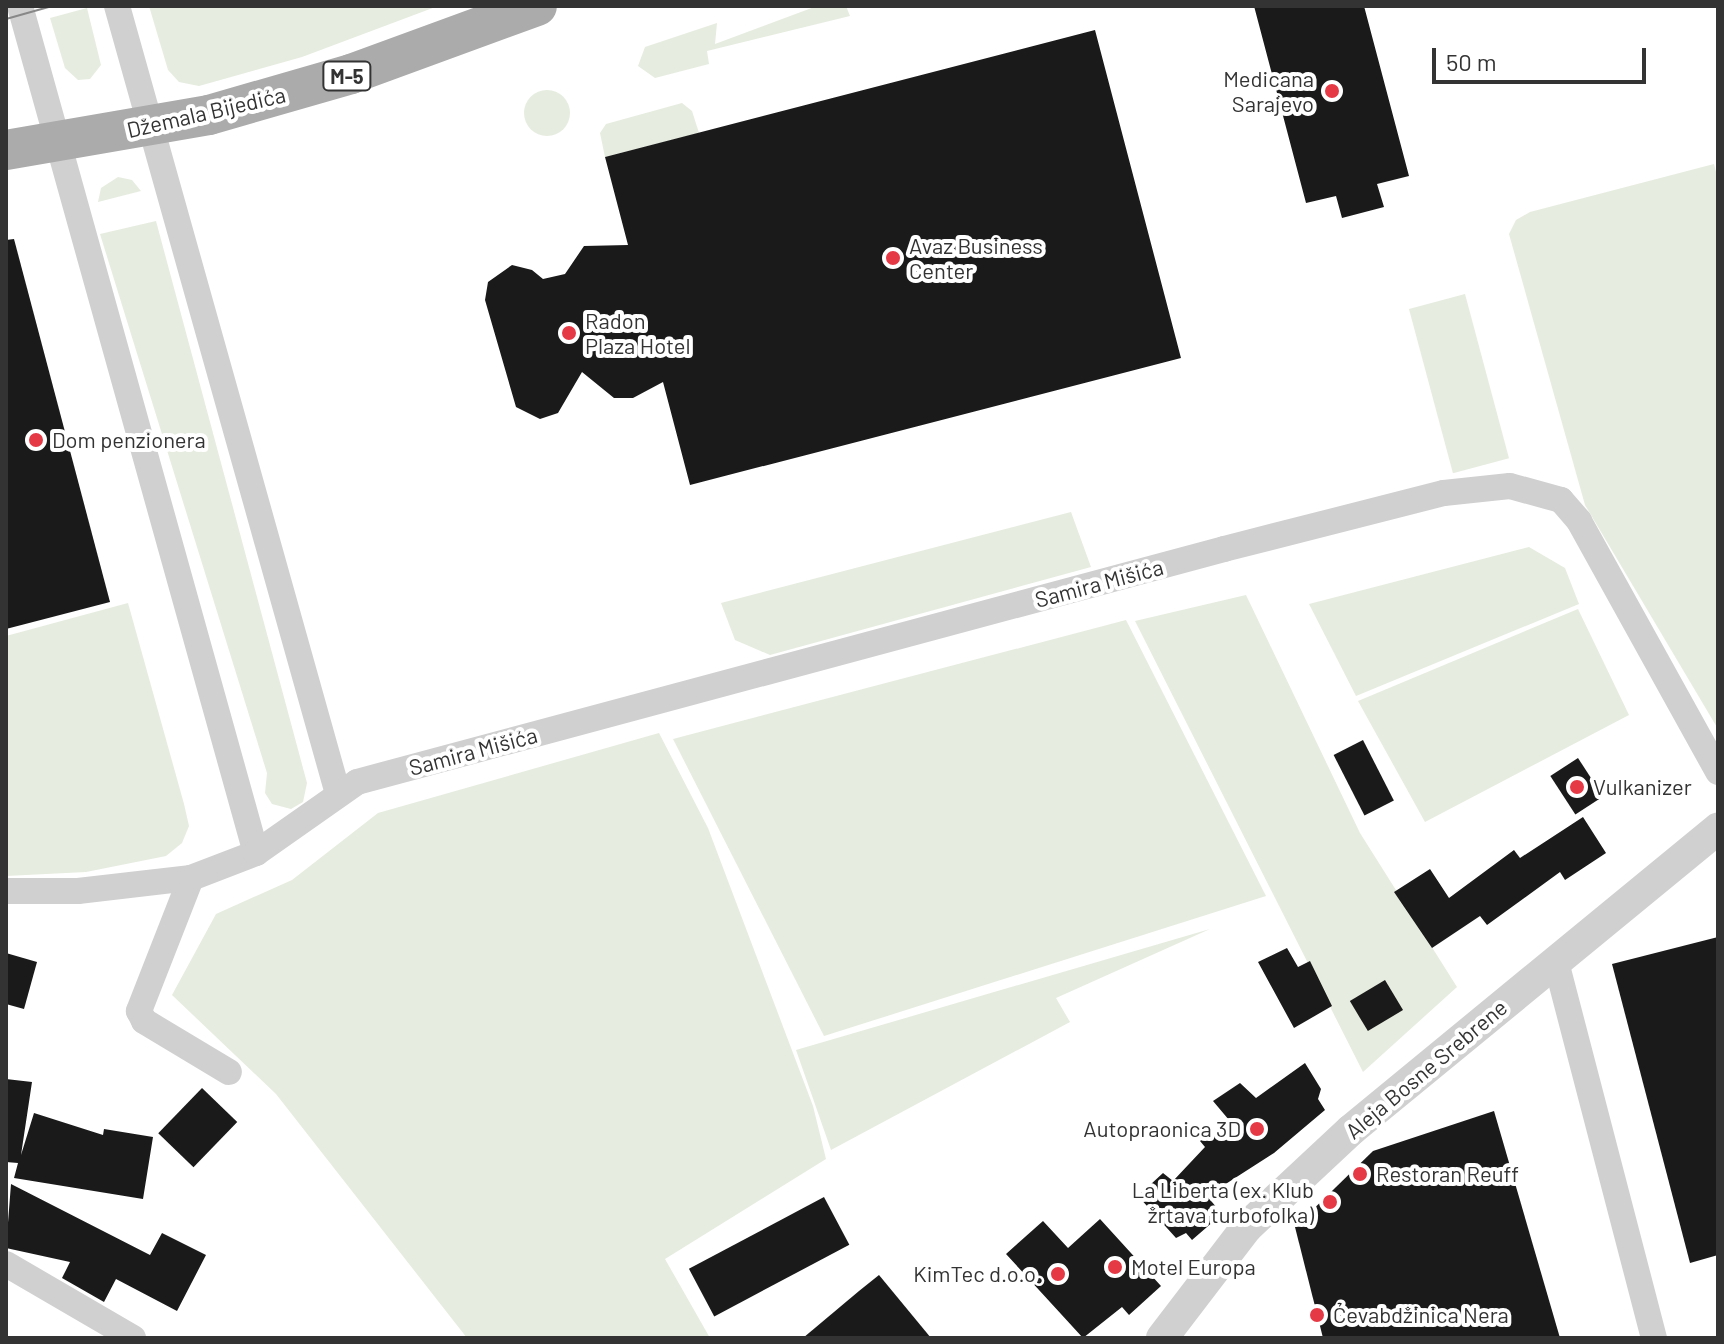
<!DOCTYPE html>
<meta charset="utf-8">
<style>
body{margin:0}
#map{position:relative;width:1724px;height:1344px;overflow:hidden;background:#fff;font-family:Barlow,sans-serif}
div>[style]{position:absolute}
.green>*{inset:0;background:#e6ecdf;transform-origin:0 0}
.round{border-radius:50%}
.building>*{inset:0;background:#1a1a1a;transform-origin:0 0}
.minor>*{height:26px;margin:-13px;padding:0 13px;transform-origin:13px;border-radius:13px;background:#d0d0d0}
.tertiary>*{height:32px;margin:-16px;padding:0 16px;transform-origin:16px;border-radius:16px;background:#d0d0d0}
.primary>*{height:40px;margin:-20px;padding:0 20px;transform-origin:20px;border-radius:20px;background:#ababab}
.tram>*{height:2px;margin:-1px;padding:0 1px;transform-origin:1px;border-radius:1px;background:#888}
.dots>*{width:22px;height:22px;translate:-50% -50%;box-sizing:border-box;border:4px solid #fff;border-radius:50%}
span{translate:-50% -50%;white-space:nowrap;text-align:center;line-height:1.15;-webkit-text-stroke:8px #fff;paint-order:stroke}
.shield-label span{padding:2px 6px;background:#fff;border:2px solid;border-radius:6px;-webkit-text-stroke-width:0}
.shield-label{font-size:20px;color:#333;font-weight:700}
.poi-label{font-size:22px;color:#333}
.right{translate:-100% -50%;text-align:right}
.left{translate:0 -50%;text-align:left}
.street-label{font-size:22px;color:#333}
.frame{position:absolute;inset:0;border:8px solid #333;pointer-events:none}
.scale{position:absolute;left:1432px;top:48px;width:214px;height:36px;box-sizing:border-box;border:4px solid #333;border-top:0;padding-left:10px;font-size:24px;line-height:28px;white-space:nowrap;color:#333;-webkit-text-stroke:6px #fff;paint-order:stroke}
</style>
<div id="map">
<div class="green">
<i style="clip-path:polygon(149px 6px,438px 6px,302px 57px,199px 86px,179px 82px,168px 70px)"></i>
<i style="clip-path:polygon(817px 6px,846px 6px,850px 16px,707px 51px,709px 64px,655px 78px,638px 66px,645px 47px,717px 23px,715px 44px)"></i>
<i style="clip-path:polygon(87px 8px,101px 65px,90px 79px,78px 80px,65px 68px,50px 18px)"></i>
<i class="round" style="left:524px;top:90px;width:46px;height:46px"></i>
<i style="clip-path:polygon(682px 103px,692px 111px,699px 133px,605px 157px,600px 133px,606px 124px)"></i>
<i style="clip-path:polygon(1714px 164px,1718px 180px,1718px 729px,1585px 505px,1509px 234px,1516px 220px,1530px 212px)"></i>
<i style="clip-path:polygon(118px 177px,132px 180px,141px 191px,98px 202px,101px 188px)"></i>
<i style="clip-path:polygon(156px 221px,307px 783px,303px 802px,291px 809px,272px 804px,265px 793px,267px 773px,100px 234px)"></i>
<i style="left:1465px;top:294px;width:170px;height:58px;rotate:75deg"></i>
<i style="clip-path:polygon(1071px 512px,1091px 567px,770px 655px,735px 640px,721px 603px)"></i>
<i style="clip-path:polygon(1529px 547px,1565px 568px,1579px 604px,1356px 696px,1309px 604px)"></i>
<i style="clip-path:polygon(1246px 595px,1360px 833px,1457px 987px,1363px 1072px,1135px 621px)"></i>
<i style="clip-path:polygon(128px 603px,184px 804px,189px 826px,182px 843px,166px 856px,86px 872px,6px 876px,6px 636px)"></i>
<i style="clip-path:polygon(1578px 609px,1629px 715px,1425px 822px,1358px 701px)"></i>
<i style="clip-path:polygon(1126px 620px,1266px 896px,824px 1036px,673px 739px)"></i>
<i style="clip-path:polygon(659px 733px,708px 828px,813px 1106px,826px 1159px,665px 1259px,710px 1338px,467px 1338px,276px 1094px,172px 995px,216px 914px,292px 880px,378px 813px)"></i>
<i style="clip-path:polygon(1210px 929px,1056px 998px,1070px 1022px,831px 1150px,796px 1050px)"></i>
</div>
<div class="building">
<i style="clip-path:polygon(1254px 6px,1364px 6px,1409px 176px,1377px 184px,1384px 207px,1342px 218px,1336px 196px,1306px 203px)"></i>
<i style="clip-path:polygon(1095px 30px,1181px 358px,690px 485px,663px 382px,633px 398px,614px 398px,582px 372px,558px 413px,540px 419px,516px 407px,485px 300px,488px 282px,512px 265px,532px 270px,543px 279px,565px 274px,584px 246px,628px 245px,605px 157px)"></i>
<i style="clip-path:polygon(14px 239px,110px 602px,6px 629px,6px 240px)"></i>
<i style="left:1363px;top:740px;width:68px;height:33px;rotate:63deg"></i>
<i style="left:1578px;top:758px;width:46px;height:33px;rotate:57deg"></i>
<i style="clip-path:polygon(1583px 817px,1606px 853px,1565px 880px,1560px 872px,1487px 925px,1480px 916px,1432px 948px,1394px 892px,1430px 869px,1449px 898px,1514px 850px,1520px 858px)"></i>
<i style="clip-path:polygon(1718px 937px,1718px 1255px,1690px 1263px,1612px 964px)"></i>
<i style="clip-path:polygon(1287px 948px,1298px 967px,1310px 961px,1332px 1006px,1294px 1028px,1258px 962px)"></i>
<i style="clip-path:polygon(6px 953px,37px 962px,24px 1009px,6px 1004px)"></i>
<i style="left:1385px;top:980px;width:35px;height:41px;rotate:59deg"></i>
<i style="clip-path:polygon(1305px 1063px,1321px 1089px,1318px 1099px,1325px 1110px,1274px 1153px,1207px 1196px,1222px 1214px,1192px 1240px,1186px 1233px,1176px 1238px,1138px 1196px,1163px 1173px,1173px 1181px,1205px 1147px,1200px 1141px,1229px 1120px,1213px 1101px,1240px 1083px,1256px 1098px)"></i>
<i style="clip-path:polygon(6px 1079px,32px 1082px,21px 1155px,34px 1113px,103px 1135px,104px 1129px,153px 1137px,143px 1199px,14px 1178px,18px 1163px,6px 1162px)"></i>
<i style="left:202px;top:1088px;width:49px;height:63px;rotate:44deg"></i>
<i style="clip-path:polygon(1494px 1111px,1560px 1338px,1323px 1338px,1295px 1227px,1373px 1151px)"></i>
<i style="clip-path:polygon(11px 1184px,150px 1255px,162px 1233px,206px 1255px,177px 1311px,116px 1279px,104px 1302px,62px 1278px,70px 1262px,6px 1248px)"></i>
<i style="left:824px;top:1197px;width:54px;height:153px;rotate:62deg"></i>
<i style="clip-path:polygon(1100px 1219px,1161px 1286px,1129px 1315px,1122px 1307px,1083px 1338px,1006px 1254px,1043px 1221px,1068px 1248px)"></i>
<i style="clip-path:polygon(879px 1275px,931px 1338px,803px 1338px,859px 1291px)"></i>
</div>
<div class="minor">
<i style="left:20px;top:6px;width:879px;rotate:74.43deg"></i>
<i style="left:117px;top:6px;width:818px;rotate:74.33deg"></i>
<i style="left:191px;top:878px;width:143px;rotate:111.4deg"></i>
<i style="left:139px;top:1011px;width:11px;rotate:63deg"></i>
<i style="left:144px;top:1021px;width:99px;rotate:31deg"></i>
<i style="left:6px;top:891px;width:72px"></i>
<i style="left:78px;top:891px;width:114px;rotate:-6.6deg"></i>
<i style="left:191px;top:878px;width:70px;rotate:-21deg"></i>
<i style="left:256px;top:853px;width:123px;rotate:-35.1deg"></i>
<i style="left:357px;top:782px;width:898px;rotate:-15.04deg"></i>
<i style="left:1224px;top:549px;width:227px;rotate:-14.3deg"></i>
<i style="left:1444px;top:493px;width:66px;rotate:-6.1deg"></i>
<i style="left:1510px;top:486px;width:53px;rotate:15.4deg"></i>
<i style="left:1561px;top:500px;width:28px;rotate:49deg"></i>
<i style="left:1579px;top:521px;width:287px;rotate:61deg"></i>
<i style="left:1556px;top:962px;width:389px;rotate:75.4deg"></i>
<i style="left:6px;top:1264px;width:147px;rotate:30.2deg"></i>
</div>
<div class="tertiary">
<i style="left:1162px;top:1338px;width:140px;rotate:-52.6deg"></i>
<i style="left:1247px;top:1227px;width:142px;rotate:-43deg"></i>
<i style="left:1351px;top:1130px;width:475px;rotate:-39.4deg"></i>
</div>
<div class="primary">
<i style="left:6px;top:150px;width:206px;rotate:-9.8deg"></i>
<i style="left:209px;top:115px;width:148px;rotate:-16.1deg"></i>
<i style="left:351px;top:74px;width:198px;rotate:-20.1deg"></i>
</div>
<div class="tram">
<i style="left:6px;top:19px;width:48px;rotate:-15.8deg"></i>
</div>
<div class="dots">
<i style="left:1332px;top:91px;background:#e63946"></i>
<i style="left:893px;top:258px;background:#e63946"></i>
<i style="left:569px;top:333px;background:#e63946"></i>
<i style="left:36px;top:440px;background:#e63946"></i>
<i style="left:1577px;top:787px;background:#e63946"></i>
<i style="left:1257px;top:1129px;background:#e63946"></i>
<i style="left:1360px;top:1174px;background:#e63946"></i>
<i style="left:1330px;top:1202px;background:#e63946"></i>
<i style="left:1115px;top:1267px;background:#e63946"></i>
<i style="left:1058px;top:1274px;background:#e63946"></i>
<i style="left:1317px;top:1315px;background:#e63946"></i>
</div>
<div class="shield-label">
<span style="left:347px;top:76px">M-5</span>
</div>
<div class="poi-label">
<span class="right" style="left:1314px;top:91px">Medicana<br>Sarajevo</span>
<span class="left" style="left:909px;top:258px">Avaz Business<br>Center</span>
<span class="left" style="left:585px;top:333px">Radon<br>Plaza Hotel</span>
<span class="left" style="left:52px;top:440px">Dom penzionera</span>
<span class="left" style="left:1593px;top:787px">Vulkanizer</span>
<span class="right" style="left:1241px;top:1129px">Autopraonica 3D</span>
<span class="left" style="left:1376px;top:1174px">Restoran Reuff</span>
<span class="right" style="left:1314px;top:1202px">La Liberta (ex. Klub<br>žrtava turbofolka)</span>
<span class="left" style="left:1131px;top:1267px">Motel Europa</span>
<span class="right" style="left:1042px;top:1274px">KimTec d.o.o.</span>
<span class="left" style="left:1333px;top:1315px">Ćevabdžinica Nera</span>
</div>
<div class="street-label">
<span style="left:206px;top:112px;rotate:-13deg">Džemala Bijedića</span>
<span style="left:1099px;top:583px;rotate:-15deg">Samira Mišića</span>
<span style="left:473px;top:751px;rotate:-15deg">Samira Mišića</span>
<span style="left:1426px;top:1069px;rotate:-40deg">Aleja Bosne Srebrene</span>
</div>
<div class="frame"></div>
<div class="scale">50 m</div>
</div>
